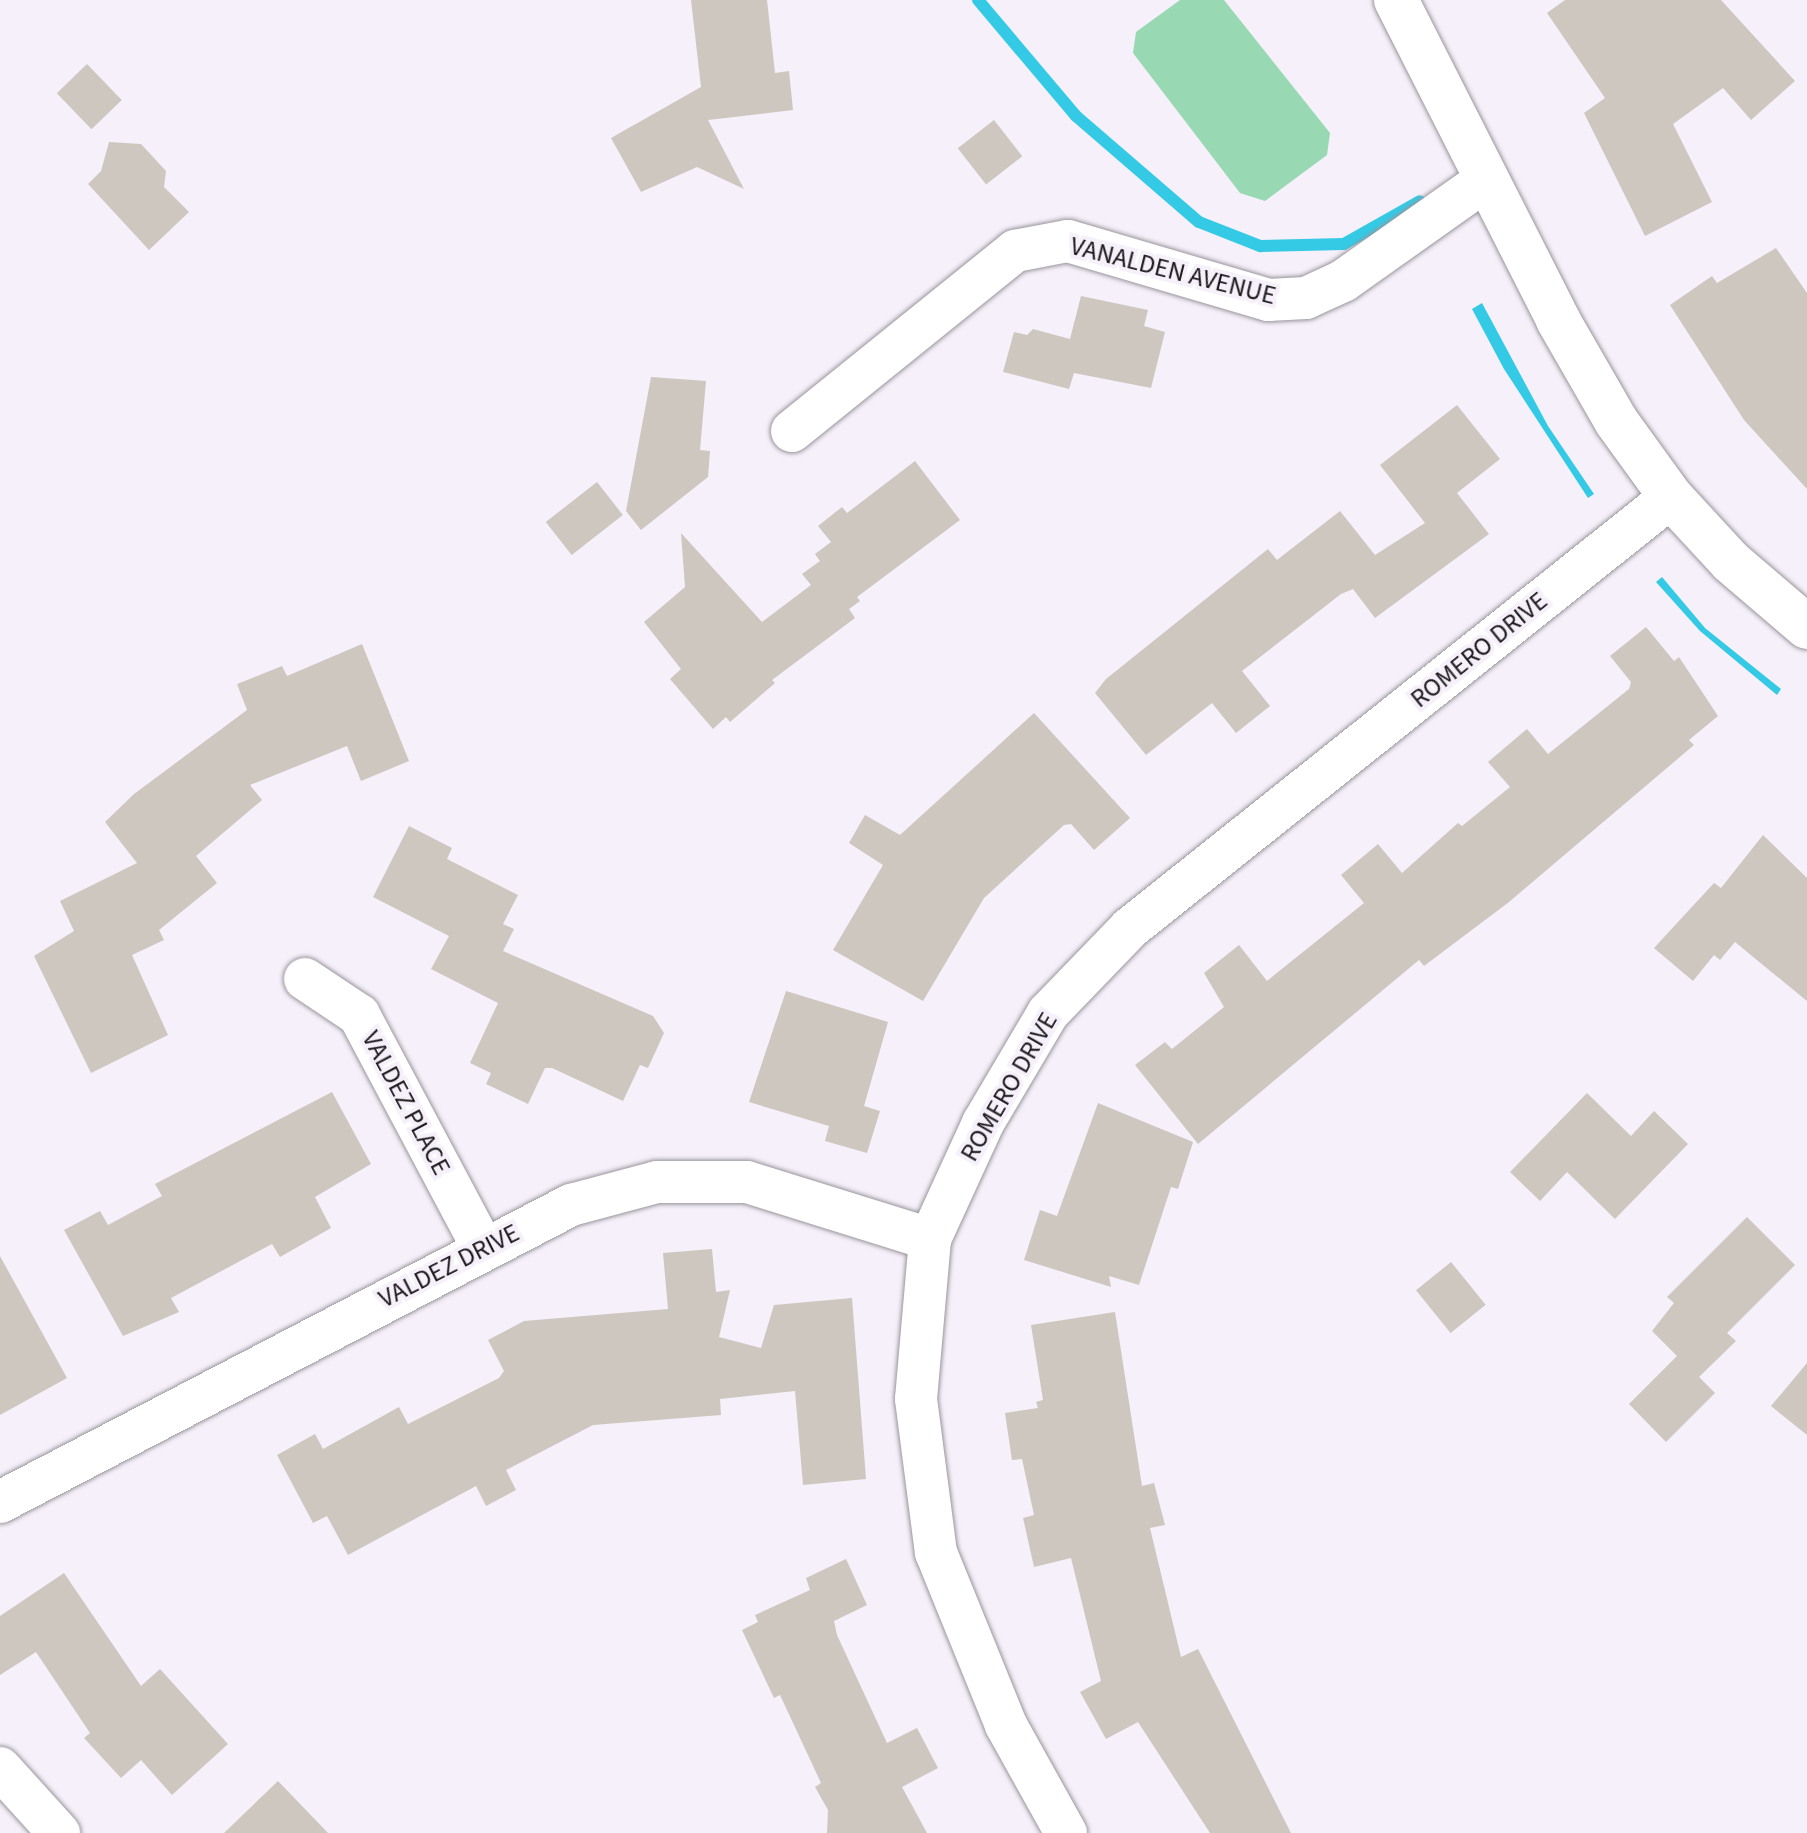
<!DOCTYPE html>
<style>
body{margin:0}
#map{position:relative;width:1807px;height:1833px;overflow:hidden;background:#f5f0f9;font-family:"Source Sans 3",sans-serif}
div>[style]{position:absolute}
.green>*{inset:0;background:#98d8b2}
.water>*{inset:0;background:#34cae5}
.stream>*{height:12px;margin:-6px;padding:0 6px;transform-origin:6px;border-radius:6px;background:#34cae5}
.building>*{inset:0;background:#cec7bf;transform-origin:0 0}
.roads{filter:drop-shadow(0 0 2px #9a959d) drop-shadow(0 0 2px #9a959d)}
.minor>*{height:42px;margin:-21px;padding:0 21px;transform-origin:21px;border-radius:21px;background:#fff}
.major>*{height:44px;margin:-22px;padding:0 22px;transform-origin:22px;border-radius:22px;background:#fff}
span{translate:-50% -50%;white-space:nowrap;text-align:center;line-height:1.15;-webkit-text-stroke:8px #f5f0f9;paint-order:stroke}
.street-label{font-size:26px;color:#19171a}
</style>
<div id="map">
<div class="green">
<i style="clip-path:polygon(1180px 0,1224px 0,1330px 133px,1327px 155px,1265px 201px,1240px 193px,1133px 53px,1136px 32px)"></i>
</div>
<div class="water">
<i style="clip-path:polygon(1482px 303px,1548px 426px,1594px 494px,1588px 498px,1504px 369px,1472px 309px)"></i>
<i style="clip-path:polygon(1662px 577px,1705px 628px,1781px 689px,1777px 695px,1700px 631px,1656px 582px)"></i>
</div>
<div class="stream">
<i style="left:978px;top:0;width:152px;rotate:49.8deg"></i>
<i style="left:1076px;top:116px;width:162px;rotate:40.8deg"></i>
<i style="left:1199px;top:222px;width:66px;rotate:21.5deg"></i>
<i style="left:1260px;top:246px;width:84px;rotate:-1.4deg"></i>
<i style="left:1344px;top:244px;width:87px;rotate:-29.5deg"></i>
</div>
<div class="building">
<i style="clip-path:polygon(691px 0,767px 0,775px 73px,789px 71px,793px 110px,708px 120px,744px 189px,697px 167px,641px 192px,611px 138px,701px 87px)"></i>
<i style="clip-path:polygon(1565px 0,1721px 0,1795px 81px,1751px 120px,1723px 88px,1673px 124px,1712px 202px,1645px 236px,1584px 113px,1605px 98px,1547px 13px)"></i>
<i style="left:87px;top:64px;width:50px;height:42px;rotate:46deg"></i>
<i style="left:994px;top:120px;width:46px;height:46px;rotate:52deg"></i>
<i style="clip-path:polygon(109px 142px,141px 144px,166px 171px,164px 187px,189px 212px,149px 250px,88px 184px,101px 171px)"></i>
<i style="clip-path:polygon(1776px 248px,1807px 293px,1807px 489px,1744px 420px,1670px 305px,1712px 276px,1717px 283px)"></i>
<i style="clip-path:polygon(1081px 296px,1148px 310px,1144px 326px,1165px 332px,1151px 388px,1074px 373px,1069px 389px,1003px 372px,1014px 332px,1027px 335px,1033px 329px,1070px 339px)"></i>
<i style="clip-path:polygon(651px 377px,706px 381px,700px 450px,710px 451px,708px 477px,641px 530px,626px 511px)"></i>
<i style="clip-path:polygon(1457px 405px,1500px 459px,1457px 493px,1489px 534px,1375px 618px,1353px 589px,1341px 594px,1242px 671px,1270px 706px,1236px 733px,1212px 703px,1146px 755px,1095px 693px,1106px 679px,1268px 549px,1277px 560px,1340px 511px,1375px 555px,1425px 523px,1380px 465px)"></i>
<i style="clip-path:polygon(915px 461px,960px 520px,857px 597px,860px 601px,849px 609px,855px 618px,772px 680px,775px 683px,730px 722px,726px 717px,713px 729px,670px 679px,681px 669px,644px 622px,685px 587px,681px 533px,762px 622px,811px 585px,802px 574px,820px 561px,815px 554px,831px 542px,818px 526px,842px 507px,847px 513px)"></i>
<i style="left:597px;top:482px;width:42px;height:65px;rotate:52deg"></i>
<i style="clip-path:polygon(1646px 627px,1674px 661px,1679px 657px,1718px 716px,1689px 740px,1694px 745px,1509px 902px,1424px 966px,1419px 960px,1198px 1144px,1135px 1065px,1165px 1042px,1172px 1049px,1224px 1007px,1204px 973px,1239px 945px,1267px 981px,1364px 903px,1341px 875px,1378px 844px,1402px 873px,1458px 823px,1462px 826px,1510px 787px,1488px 762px,1527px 729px,1548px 754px,1629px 689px,1631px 682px,1610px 656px)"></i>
<i style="clip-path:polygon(362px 644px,409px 761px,361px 781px,347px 746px,250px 785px,262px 800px,196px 856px,217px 883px,159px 930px,164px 940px,132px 955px,168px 1035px,91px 1073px,34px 956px,74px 931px,60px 901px,137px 863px,105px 822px,134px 794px,247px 710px,237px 684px,282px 666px,287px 676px)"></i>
<i style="clip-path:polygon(1034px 713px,1130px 818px,1094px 850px,1071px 824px,1064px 825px,984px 898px,923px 1001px,833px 950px,883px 865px,849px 843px,865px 815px,900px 835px)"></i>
<i style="clip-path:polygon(409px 826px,452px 848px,447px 859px,518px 895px,503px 924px,514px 929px,503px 951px,653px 1016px,664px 1033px,648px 1068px,640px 1065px,623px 1101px,552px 1068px,545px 1068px,528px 1104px,486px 1084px,491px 1073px,470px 1063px,498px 1003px,431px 969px,449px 936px,373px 897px)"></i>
<i style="clip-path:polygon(1763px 835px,1807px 878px,1807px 1001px,1735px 942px,1720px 960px,1714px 955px,1693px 981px,1654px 948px,1714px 883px,1721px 888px)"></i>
<i style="clip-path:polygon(786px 991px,888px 1022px,864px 1106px,880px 1111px,867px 1153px,825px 1141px,829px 1126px,749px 1102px)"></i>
<i style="clip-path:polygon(332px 1092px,371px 1164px,315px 1197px,331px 1228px,280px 1257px,272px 1244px,171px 1298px,179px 1312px,123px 1336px,64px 1230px,100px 1211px,108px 1225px,162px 1196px,155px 1184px)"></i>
<i style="clip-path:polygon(1587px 1093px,1631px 1136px,1654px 1111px,1688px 1144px,1615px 1219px,1567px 1172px,1540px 1201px,1510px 1172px)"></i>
<i style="clip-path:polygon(1098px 1103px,1193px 1142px,1178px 1189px,1171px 1187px,1139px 1285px,1109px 1276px,1111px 1287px,1024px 1260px,1040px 1210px,1057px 1216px)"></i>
<i style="clip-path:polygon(1747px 1217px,1795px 1265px,1727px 1333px,1736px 1341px,1699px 1377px,1715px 1393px,1666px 1442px,1629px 1404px,1677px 1356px,1652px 1331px,1674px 1303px,1667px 1297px)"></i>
<i style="clip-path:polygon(712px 1249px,716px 1292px,730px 1290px,719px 1337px,761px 1348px,774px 1305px,852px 1298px,866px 1479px,803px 1485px,795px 1391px,720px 1399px,721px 1415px,593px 1425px,506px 1470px,516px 1490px,486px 1506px,476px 1486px,348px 1555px,327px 1516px,313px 1523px,277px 1455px,315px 1434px,323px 1449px,399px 1407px,408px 1424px,499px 1378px,504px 1371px,488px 1340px,524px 1321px,668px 1309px,663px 1253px)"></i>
<i style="clip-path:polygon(0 1256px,67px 1378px,0 1415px)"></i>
<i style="left:1451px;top:1262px;width:55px;height:45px;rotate:51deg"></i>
<i style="clip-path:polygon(1115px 1312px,1142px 1486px,1154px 1483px,1165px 1525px,1150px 1528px,1181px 1657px,1198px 1649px,1291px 1833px,1210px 1833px,1138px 1722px,1106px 1739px,1080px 1692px,1101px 1681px,1071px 1558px,1034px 1567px,1023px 1518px,1034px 1515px,1022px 1459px,1012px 1460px,1005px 1413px,1038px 1408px,1036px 1402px,1043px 1400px,1031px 1325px)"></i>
<i style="clip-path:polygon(1807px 1363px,1807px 1435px,1771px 1406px)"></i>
<i style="clip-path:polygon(846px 1559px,867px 1605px,834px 1621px,837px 1635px,887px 1743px,917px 1728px,938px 1768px,902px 1787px,927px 1833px,827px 1833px,828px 1810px,815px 1787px,821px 1783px,780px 1695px,774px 1698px,742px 1630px,758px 1622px,755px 1615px,810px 1590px,806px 1578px)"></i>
<i style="clip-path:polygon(64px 1573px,141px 1686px,160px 1669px,228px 1744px,172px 1795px,141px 1760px,121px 1778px,84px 1738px,90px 1733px,36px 1652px,0 1675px,0 1616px)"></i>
<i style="clip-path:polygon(278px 1781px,328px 1833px,224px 1833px)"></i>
</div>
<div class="roads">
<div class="minor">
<i style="left:792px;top:431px;width:287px;rotate:-38.9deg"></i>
<i style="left:1015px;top:251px;width:54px;rotate:-10.7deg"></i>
<i style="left:1068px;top:241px;width:209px;rotate:16.4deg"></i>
<i style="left:1268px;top:300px;width:38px;rotate:-3deg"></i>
<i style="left:1306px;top:298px;width:41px;rotate:-24.7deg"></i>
<i style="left:1343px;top:281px;width:176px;rotate:-35.3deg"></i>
<i style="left:305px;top:979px;width:65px;rotate:33.7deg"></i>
<i style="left:359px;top:1015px;width:264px;rotate:62deg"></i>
<i style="left:0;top:1502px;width:644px;rotate:-27.48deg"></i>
<i style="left:571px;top:1205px;width:89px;rotate:-15deg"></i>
<i style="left:657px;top:1182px;width:90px"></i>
<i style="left:747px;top:1182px;width:192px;rotate:17.3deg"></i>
<i style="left:0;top:1768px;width:88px;rotate:47.8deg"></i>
<i style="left:1066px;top:1833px;width:124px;rotate:-119.1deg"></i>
<i style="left:1006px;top:1725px;width:186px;rotate:-112.1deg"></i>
<i style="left:936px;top:1553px;width:155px;rotate:-97.4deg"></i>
<i style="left:916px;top:1399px;width:161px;rotate:-85deg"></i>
<i style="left:930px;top:1239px;width:128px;rotate:-65.4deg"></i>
<i style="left:983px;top:1123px;width:128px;rotate:-59.4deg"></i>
<i style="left:1048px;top:1013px;width:118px;rotate:-46deg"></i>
<i style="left:1130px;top:928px;width:692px;rotate:-38.54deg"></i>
</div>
<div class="major">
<i style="left:1396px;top:0;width:359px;rotate:63.1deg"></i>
<i style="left:1558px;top:320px;width:116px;rotate:60.1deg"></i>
<i style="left:1616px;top:421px;width:94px;rotate:54.1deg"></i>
<i style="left:1671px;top:497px;width:88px;rotate:47.3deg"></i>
<i style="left:1731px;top:562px;width:100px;rotate:40.5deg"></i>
</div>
</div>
<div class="street-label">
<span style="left:1173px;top:271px;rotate:14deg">VANALDEN AVENUE</span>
<span style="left:1479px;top:650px;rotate:-39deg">ROMERO DRIVE</span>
<span style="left:1009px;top:1087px;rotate:-60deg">ROMERO DRIVE</span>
<span style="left:406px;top:1103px;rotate:62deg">VALDEZ PLACE</span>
<span style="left:449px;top:1266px;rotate:-27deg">VALDEZ DRIVE</span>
</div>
</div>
